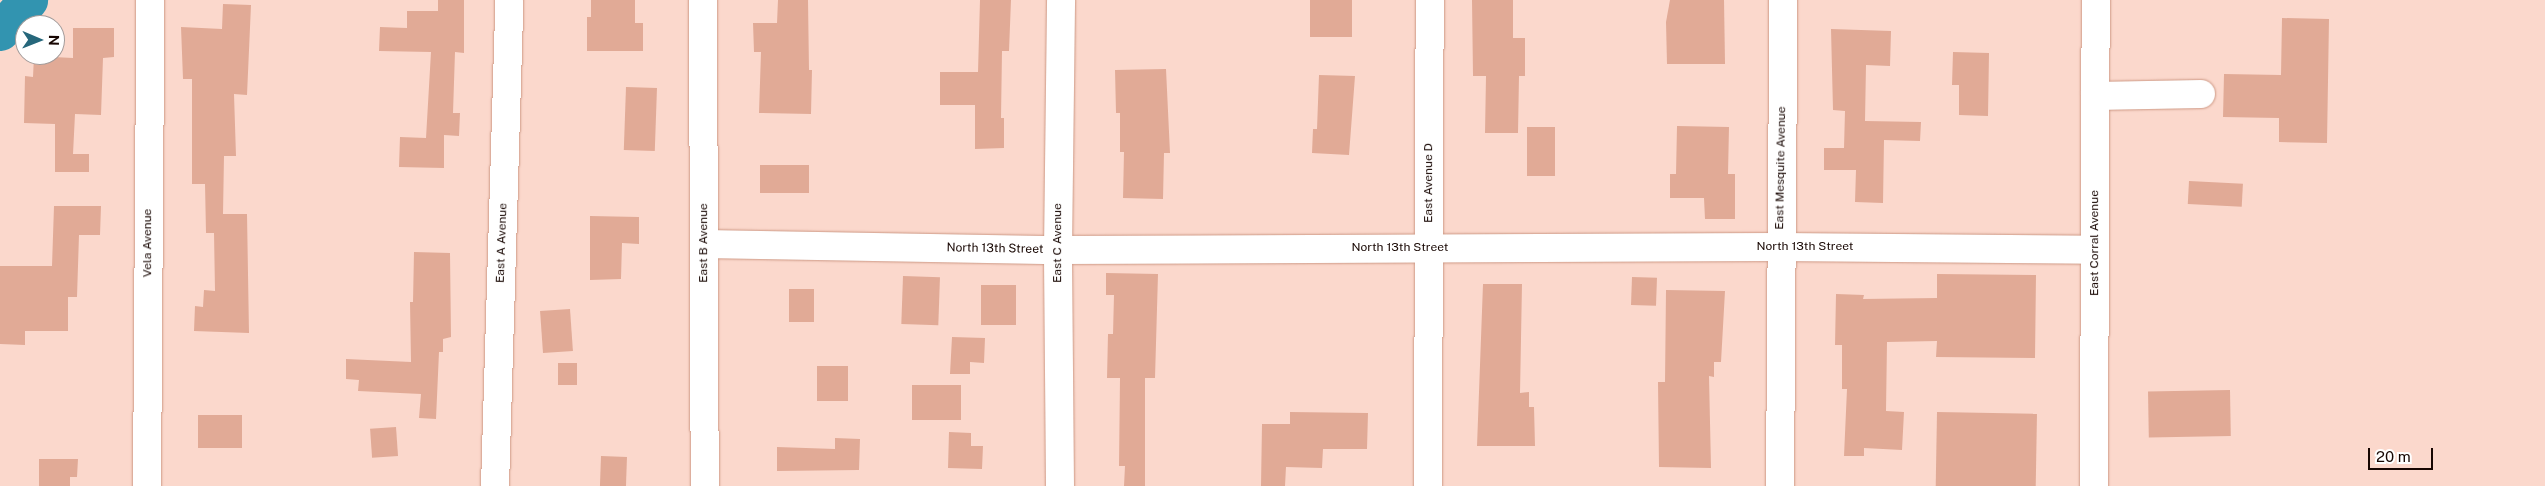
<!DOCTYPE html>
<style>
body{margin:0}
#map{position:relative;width:2545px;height:486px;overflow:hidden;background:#fbd8cc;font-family:"Public Sans",sans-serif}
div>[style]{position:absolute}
.river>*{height:39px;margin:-19.5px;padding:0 19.5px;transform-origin:19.5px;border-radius:19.5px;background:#3294b0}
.building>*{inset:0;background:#e1aa96;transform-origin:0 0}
.roads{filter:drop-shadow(0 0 1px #cd9884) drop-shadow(0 0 1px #cd9884)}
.minor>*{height:28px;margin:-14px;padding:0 14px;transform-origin:14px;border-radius:14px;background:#fff}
.major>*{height:28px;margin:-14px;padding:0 14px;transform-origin:14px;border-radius:14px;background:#fff}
span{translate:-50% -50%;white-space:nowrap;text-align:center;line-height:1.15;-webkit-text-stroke:4px #fff;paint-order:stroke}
.street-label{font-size:12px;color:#170602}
.north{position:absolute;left:15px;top:15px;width:50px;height:50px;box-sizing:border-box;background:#fff;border:1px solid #a29b9a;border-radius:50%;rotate:91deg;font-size:14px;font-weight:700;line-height:20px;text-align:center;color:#170602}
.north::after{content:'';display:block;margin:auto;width:18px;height:22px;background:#26677b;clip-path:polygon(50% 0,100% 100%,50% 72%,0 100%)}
.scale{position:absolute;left:2368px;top:448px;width:65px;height:22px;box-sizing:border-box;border:2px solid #170602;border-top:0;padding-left:6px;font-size:15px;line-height:18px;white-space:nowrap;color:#170602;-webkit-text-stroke:4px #fff;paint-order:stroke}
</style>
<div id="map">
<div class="river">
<i style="left:0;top:31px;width:42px;rotate:-47.9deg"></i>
</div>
<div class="building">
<i style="clip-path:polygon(438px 0,464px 0,464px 53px,455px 52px,453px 113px,460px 113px,459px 136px,444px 135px,444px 168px,399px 167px,400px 137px,426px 138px,431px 52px,379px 51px,380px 27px,407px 28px,407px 11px,438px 11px)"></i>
<i style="clip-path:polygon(591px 0,635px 0,635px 23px,643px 23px,643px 51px,587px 51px,587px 17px,591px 17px)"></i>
<i style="clip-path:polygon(778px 0,808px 0,809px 70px,812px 70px,811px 114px,759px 113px,761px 52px,754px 52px,753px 23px,777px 23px)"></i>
<i style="clip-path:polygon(980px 0,1011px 0,1009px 51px,1002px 51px,1001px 118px,1004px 118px,1004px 148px,975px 149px,975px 105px,940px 105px,940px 72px,978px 72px)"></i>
<i style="left:1310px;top:0;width:42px;height:37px"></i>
<i style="clip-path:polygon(1472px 0,1513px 0,1513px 38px,1525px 38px,1525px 76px,1519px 76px,1518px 133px,1485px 133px,1486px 76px,1473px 76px)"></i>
<i style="clip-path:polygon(1670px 0,1724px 0,1725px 64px,1667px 64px,1666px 22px)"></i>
<i style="clip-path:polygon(223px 4px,251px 5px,247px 95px,234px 94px,236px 156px,224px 156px,223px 214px,247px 214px,249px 333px,194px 331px,195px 306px,203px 307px,204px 290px,215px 291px,214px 233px,206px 233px,205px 184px,192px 184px,192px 79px,183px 79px,181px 27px,222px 29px)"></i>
<i style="clip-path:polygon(2282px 18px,2329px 19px,2327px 143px,2279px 142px,2279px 118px,2223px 117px,2224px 74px,2281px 75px)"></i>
<i style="clip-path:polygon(73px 28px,114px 28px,114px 57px,103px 58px,101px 115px,75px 114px,73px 154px,89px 154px,89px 172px,55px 172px,55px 124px,24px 123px,25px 76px,33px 77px,34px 56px,73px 58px)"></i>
<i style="clip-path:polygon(1831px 29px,1891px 31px,1890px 66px,1866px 65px,1865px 121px,1921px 122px,1920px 141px,1884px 140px,1883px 203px,1855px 202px,1856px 170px,1824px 170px,1824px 148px,1844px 148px,1845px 111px,1833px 110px)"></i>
<i style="clip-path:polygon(1953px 52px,1989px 53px,1988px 116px,1959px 115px,1959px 85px,1952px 85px)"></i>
<i style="clip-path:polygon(1166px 69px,1170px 153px,1164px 153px,1163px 199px,1123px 198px,1124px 152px,1120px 152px,1120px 113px,1116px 113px,1115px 70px)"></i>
<i style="clip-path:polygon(1319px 75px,1355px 76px,1349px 155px,1312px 153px,1313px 129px,1317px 129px)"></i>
<i style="left:626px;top:87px;width:31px;height:63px;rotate:2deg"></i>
<i style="clip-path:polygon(1677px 126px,1729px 127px,1728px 174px,1735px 174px,1735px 219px,1705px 219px,1704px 198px,1670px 198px,1670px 174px,1676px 174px)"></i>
<i style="left:1527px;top:127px;width:28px;height:49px"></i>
<i style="left:809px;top:165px;width:28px;height:49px;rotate:90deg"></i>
<i style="left:2189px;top:181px;width:54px;height:23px;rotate:3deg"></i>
<i style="clip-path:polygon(54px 206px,101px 206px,100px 235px,79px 235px,77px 297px,68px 297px,68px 331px,25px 331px,25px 345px,0 344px,0 266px,52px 266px)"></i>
<i style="clip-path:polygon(590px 216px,639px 217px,639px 244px,622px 243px,621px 279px,590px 280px)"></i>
<i style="clip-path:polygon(414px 252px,450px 253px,451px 337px,443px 339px,443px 352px,439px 352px,436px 419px,419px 418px,421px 394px,358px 391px,359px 380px,346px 379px,346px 359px,411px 362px,410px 302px,413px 302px)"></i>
<i style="clip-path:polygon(1106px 273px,1158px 274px,1155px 378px,1145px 378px,1145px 486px,1124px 486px,1125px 466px,1119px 466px,1120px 378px,1107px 378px,1108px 334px,1113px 334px,1114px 295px,1106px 295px)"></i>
<i style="clip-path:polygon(1937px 274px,2036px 275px,2035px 358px,1936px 357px,1937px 341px,1887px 342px,1886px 411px,1904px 412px,1902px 450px,1864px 448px,1864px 456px,1844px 456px,1847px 389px,1842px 389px,1842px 345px,1835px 345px,1836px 294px,1864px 295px,1863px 299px,1937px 298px)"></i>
<i style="left:903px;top:276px;width:37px;height:48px;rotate:2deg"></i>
<i style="left:1632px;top:277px;width:25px;height:28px;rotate:2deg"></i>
<i style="clip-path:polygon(1483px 284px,1522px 284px,1520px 393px,1529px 392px,1529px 407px,1534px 407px,1535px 446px,1477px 446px)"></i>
<i style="left:981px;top:285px;width:35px;height:40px"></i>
<i style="left:789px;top:289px;width:25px;height:33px"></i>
<i style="clip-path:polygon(1666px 290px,1725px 291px,1721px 362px,1714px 362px,1714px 377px,1709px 376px,1711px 468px,1659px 467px,1658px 382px,1665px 382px)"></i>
<i style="left:570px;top:309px;width:42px;height:30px;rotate:86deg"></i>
<i style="clip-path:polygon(952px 337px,985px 338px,984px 363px,970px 362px,970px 374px,950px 374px)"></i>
<i style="left:558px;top:363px;width:19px;height:22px"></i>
<i style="left:817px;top:366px;width:31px;height:35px"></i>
<i style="left:912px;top:385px;width:49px;height:35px"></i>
<i style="left:2230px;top:390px;width:46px;height:82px;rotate:89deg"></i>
<i style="clip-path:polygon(1290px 412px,1368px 413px,1367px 449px,1323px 449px,1322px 468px,1286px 467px,1285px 486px,1261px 486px,1262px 424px,1290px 424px)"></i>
<i style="left:1937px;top:412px;width:100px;height:74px;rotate:1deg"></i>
<i style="left:198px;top:415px;width:44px;height:33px"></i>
<i style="left:396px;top:427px;width:29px;height:26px;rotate:86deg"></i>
<i style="clip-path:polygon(949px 432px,971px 433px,971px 446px,983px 446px,982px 469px,948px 468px)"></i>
<i style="clip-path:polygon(835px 438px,860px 439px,859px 470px,777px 471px,777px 447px,835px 449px)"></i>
<i style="left:601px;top:456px;width:26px;height:30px;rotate:2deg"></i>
<i style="clip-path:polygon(39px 459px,78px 459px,77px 477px,70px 477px,70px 486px,39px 486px)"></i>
</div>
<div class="roads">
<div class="minor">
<i style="left:703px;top:0;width:486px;rotate:89.8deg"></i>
<i style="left:2095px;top:96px;width:106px;rotate:-1.1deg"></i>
<i style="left:704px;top:244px;width:354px;rotate:1deg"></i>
<i style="left:1058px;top:250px;width:722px;rotate:-0.24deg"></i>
<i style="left:1780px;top:247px;width:315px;rotate:0.5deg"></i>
<i style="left:147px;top:486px;width:486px;rotate:-89.6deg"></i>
<i style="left:495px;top:486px;width:486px;rotate:-88.3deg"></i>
<i style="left:1060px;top:486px;width:236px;rotate:-90.5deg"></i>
<i style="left:1058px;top:250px;width:250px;rotate:-89.3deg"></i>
<i style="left:1428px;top:486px;width:486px;rotate:-89.8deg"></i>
<i style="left:1780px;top:486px;width:486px;rotate:-89.6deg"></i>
</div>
<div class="major">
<i style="left:2094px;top:486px;width:486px;rotate:-89.8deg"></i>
</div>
</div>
<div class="street-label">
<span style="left:1781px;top:168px;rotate:-89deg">East Mesquite Avenue</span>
<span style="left:1429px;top:183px;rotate:-90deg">East Avenue D</span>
<span style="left:148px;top:243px;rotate:-90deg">Vela Avenue</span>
<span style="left:502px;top:243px;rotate:-88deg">East A Avenue</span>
<span style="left:704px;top:243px;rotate:-90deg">East B Avenue</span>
<span style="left:1058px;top:243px;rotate:-90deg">East C Avenue</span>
<span style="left:2095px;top:243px;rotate:-90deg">East Corral Avenue</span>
<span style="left:1805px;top:247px">North 13th Street</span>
<span style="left:1400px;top:248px">North 13th Street</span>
<span style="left:995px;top:249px;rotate:1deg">North 13th Street</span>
</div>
<div class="north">N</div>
<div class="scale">20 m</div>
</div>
